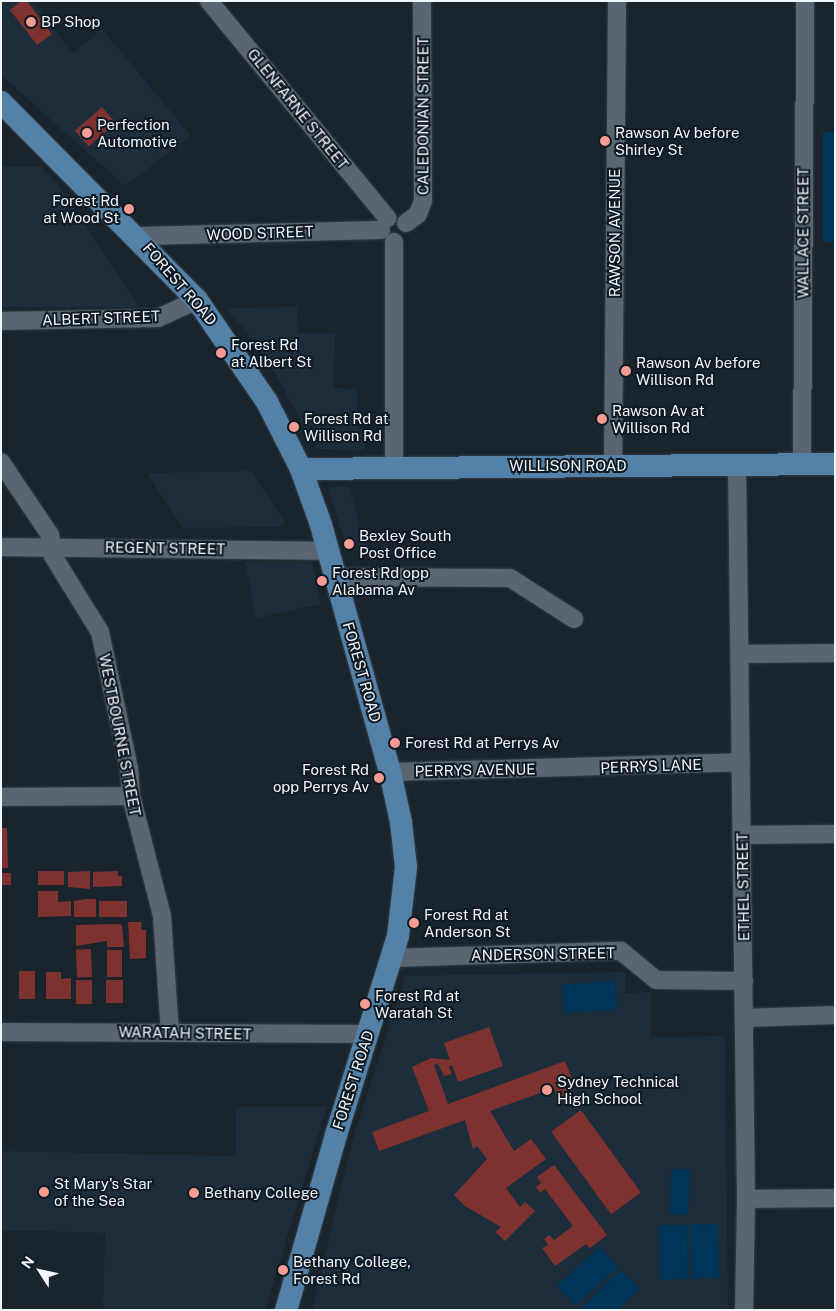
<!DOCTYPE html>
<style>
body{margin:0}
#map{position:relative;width:836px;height:1311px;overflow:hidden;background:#19242d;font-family:"Public Sans",sans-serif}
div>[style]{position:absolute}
.built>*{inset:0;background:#1d2d3b}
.green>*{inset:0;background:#00365a;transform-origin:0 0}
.building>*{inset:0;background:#7d3230;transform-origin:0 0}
.roads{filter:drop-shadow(0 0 1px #374048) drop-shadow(0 0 1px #374048)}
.minor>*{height:18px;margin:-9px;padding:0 9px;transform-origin:9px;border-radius:9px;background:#596671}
.major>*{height:22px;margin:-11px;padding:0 11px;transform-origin:11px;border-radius:11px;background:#5381a7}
.dots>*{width:14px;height:14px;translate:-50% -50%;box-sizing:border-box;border:2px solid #101a23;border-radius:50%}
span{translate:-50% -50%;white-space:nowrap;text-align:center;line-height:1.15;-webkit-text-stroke:4px #101a23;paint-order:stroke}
.poi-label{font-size:15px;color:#eef5fb}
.left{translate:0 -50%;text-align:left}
.right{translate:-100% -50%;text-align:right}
.street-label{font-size:15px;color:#eef5fb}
.frame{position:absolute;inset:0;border:2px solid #eef5fb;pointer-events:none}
.north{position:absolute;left:15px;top:1246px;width:50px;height:50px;-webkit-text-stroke:4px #101a23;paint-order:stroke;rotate:305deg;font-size:14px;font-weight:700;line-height:20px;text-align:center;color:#eef5fb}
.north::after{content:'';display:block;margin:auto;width:18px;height:22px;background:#eef5fb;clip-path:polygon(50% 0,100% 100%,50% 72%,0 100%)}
</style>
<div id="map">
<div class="built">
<i style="clip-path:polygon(4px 1px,32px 1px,73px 53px,102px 29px,191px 136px,125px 186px,1px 75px,1px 4px)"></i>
<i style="clip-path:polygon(1px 167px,40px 167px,62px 189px,139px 307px,1px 307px)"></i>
<i style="clip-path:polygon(297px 307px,298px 333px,335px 334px,334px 388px,357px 389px,358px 431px,365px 431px,365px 450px,316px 449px,269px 361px,227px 308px)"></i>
<i style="clip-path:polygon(251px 471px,285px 522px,280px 527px,183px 528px,147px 473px)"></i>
<i style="clip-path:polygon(349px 486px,366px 550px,347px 550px,328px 487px)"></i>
<i style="clip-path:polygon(245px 562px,312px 562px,321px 604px,256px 618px)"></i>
<i style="clip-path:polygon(625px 972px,625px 993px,650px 992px,651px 1037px,725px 1036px,728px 1310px,312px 1310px,352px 1142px,405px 976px)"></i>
<i style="clip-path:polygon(327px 1106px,265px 1310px,103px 1310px,105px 1233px,1px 1230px,1px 1151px,236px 1156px,236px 1107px)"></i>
</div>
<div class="green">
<i style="left:823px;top:132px;width:12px;height:110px"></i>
<i style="left:615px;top:981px;width:28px;height:53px;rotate:86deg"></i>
<i style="left:672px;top:1169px;width:18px;height:45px;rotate:3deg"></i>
<i style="left:718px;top:1224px;width:54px;height:28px;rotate:89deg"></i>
<i style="left:687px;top:1225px;width:54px;height:28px;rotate:89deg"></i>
<i style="left:600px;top:1247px;width:27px;height:58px;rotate:48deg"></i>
<i style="clip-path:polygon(620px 1270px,639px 1289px,617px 1310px,579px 1310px)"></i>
</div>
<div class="building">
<i style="clip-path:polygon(21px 1px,27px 1px,52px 34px,37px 45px,10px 10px)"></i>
<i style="left:102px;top:107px;width:21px;height:36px;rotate:49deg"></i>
<i style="clip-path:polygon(1px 828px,7px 828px,8px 868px,1px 868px)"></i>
<i style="left:64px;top:871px;width:14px;height:26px;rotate:90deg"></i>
<i style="clip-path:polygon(90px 871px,90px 889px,68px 887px,68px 872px)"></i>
<i style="clip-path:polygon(118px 871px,118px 876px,122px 876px,122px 886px,93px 887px,93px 872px)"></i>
<i style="left:1px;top:873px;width:10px;height:12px"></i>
<i style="clip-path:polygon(38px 891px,58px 891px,58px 902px,71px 901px,71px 916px,38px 917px)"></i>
<i style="clip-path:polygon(87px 899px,96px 899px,96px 917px,74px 917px,74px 901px)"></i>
<i style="left:99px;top:901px;width:28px;height:16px"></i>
<i style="clip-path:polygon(128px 922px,141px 922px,142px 930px,146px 930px,146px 958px,130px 959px)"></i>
<i style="clip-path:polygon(117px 924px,122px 925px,124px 947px,107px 947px,107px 941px,76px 946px,76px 925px)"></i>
<i style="left:91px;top:949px;width:28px;height:15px;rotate:88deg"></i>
<i style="left:107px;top:950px;width:15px;height:27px"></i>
<i style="left:19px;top:971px;width:16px;height:28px"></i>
<i style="clip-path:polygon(46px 972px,61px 972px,61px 979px,71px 978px,71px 999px,46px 999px)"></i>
<i style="left:76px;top:980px;width:16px;height:24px"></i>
<i style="left:106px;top:980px;width:17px;height:23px"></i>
<i style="clip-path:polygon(489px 1027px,503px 1066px,458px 1082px,452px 1065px,449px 1067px,452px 1074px,444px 1076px,438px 1064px,434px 1065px,448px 1104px,565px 1061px,573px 1081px,570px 1082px,573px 1092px,557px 1098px,554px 1088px,490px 1111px,514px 1151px,531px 1139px,546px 1159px,506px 1188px,520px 1207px,525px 1202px,535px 1211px,505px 1241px,495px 1232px,501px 1227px,465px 1206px,454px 1195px,487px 1159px,477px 1146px,473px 1149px,465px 1120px,379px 1151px,372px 1132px,429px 1111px,412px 1067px,431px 1058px,450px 1060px,444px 1043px)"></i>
<i style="left:581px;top:1110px;width:102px;height:37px;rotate:54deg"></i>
<i style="clip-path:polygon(554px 1165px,607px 1235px,590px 1248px,586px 1244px,555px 1266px,542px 1248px,548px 1245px,544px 1239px,549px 1235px,554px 1240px,573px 1226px,545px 1189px,540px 1193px,536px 1187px,541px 1183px,537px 1177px)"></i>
</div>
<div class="roads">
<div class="minor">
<i style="left:209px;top:1px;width:281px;rotate:50.6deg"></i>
<i style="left:406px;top:223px;width:15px;rotate:-37deg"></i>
<i style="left:418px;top:214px;width:14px;rotate:-69deg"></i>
<i style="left:423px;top:201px;width:200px;rotate:-90.3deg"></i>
<i style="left:138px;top:236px;width:243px;rotate:-1.4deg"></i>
<i style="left:394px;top:242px;width:224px;rotate:90deg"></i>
<i style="left:1px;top:321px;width:157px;rotate:-1.1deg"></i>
<i style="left:158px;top:318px;width:43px;rotate:-24.8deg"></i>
<i style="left:1px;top:462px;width:88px;rotate:56.1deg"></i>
<i style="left:50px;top:535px;width:21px;rotate:82deg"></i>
<i style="left:53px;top:556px;width:89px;rotate:58.3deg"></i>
<i style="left:100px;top:632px;width:139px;rotate:78deg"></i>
<i style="left:129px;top:768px;width:28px;rotate:86deg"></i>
<i style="left:131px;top:796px;width:124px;rotate:75.5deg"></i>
<i style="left:162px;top:916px;width:116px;rotate:86.1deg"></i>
<i style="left:802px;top:464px;width:463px;rotate:-89.6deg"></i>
<i style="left:737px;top:465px;width:734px;rotate:89.3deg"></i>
<i style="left:746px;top:1199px;width:111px;rotate:91deg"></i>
<i style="left:613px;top:466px;width:465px;rotate:-89.5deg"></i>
<i style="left:1px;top:547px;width:327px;rotate:0.7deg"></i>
<i style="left:335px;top:577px;width:175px;rotate:0.3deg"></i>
<i style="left:510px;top:578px;width:76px;rotate:32.6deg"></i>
<i style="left:740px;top:654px;width:95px;rotate:-0.6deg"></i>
<i style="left:390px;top:772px;width:351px;rotate:-1.6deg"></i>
<i style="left:1px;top:797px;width:130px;rotate:-0.4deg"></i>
<i style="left:742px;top:835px;width:93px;rotate:-0.6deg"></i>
<i style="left:392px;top:958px;width:229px;rotate:-1.8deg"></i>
<i style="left:621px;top:951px;width:45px;rotate:39.6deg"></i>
<i style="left:656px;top:980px;width:88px;rotate:0.7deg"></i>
<i style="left:744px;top:1018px;width:91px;rotate:-1.9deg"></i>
<i style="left:1px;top:1032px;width:367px;rotate:0.3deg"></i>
<i style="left:746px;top:1199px;width:89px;rotate:-0.6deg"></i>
</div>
<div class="major">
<i style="left:1px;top:102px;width:279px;rotate:45.3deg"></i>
<i style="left:197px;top:300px;width:124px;rotate:55.5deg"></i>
<i style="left:267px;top:402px;width:75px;rotate:63.1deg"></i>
<i style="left:301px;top:469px;width:59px;rotate:70.3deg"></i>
<i style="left:321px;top:525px;width:256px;rotate:74.4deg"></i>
<i style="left:390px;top:772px;width:51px;rotate:77.6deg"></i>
<i style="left:401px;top:822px;width:45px;rotate:83.7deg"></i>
<i style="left:406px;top:867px;width:69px;rotate:96.6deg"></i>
<i style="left:398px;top:936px;width:208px;rotate:107.3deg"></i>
<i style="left:336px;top:1135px;width:182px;rotate:105.9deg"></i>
<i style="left:301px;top:469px;width:534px;rotate:-0.54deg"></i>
</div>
</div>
<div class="dots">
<i style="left:31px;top:22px;background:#f59c95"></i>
<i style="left:87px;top:133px;background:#f59c95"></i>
<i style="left:605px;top:141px;background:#f59c95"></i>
<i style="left:129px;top:209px;background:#f59c95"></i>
<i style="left:221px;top:353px;background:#f59c95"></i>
<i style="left:626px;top:371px;background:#f59c95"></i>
<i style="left:602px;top:419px;background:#f59c95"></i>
<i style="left:294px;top:427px;background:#f59c95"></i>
<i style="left:349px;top:544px;background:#f59c95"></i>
<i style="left:322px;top:581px;background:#f59c95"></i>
<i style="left:395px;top:743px;background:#f59c95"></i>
<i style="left:379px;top:778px;background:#f59c95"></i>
<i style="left:414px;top:923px;background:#f59c95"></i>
<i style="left:365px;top:1004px;background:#f59c95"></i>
<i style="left:547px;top:1090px;background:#f59c95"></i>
<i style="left:44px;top:1192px;background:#f59c95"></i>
<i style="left:194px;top:1193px;background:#f59c95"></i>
<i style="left:283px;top:1270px;background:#f59c95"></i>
</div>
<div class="poi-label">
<span class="left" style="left:41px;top:22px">BP Shop</span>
<span class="left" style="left:97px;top:133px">Perfection<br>Automotive</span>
<span class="left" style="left:615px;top:141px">Rawson Av before<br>Shirley St</span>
<span class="right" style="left:119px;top:209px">Forest Rd<br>at Wood St</span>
<span class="left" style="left:231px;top:353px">Forest Rd<br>at Albert St</span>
<span class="left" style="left:636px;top:371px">Rawson Av before<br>Willison Rd</span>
<span class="left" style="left:612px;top:419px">Rawson Av at<br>Willison Rd</span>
<span class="left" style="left:304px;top:427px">Forest Rd at<br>Willison Rd</span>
<span class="left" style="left:359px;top:544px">Bexley South<br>Post Office</span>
<span class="left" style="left:332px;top:581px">Forest Rd opp<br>Alabama Av</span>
<span class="left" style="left:405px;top:743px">Forest Rd at Perrys Av</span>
<span class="right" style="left:369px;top:778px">Forest Rd<br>opp Perrys Av</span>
<span class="left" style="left:424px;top:923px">Forest Rd at<br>Anderson St</span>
<span class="left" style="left:375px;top:1004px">Forest Rd at<br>Waratah St</span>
<span class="left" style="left:557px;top:1090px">Sydney Technical<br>High School</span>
<span class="left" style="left:54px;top:1192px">St Mary's Star<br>of the Sea</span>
<span class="left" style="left:204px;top:1193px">Bethany College</span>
<span class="left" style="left:293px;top:1270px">Bethany College,<br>Forest Rd</span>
</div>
<div class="street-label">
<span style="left:298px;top:109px;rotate:51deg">GLENFARNE STREET</span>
<span style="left:423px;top:116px;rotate:-90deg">CALEDONIAN STREET</span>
<span style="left:260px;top:233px;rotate:-2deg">WOOD STREET</span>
<span style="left:615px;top:233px;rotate:-90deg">RAWSON AVENUE</span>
<span style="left:803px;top:233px;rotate:-90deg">WALLACE STREET</span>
<span style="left:180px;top:284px;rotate:49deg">FOREST ROAD</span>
<span style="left:101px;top:318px;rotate:-2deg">ALBERT STREET</span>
<span style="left:568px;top:466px">WILLISON ROAD</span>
<span style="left:165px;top:548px;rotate:1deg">REGENT STREET</span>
<span style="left:362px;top:672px;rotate:74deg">FOREST ROAD</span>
<span style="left:120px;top:735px;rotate:79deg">WESTBOURNE STREET</span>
<span style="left:651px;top:766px;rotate:-2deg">PERRYS LANE</span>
<span style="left:475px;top:770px;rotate:-1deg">PERRYS AVENUE</span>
<span style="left:743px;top:887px;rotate:-91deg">ETHEL STREET</span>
<span style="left:543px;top:954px;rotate:-1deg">ANDERSON STREET</span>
<span style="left:185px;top:1033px;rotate:1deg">WARATAH STREET</span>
<span style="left:353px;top:1080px;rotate:-72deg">FOREST ROAD</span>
</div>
<div class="frame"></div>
<div class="north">N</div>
</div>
